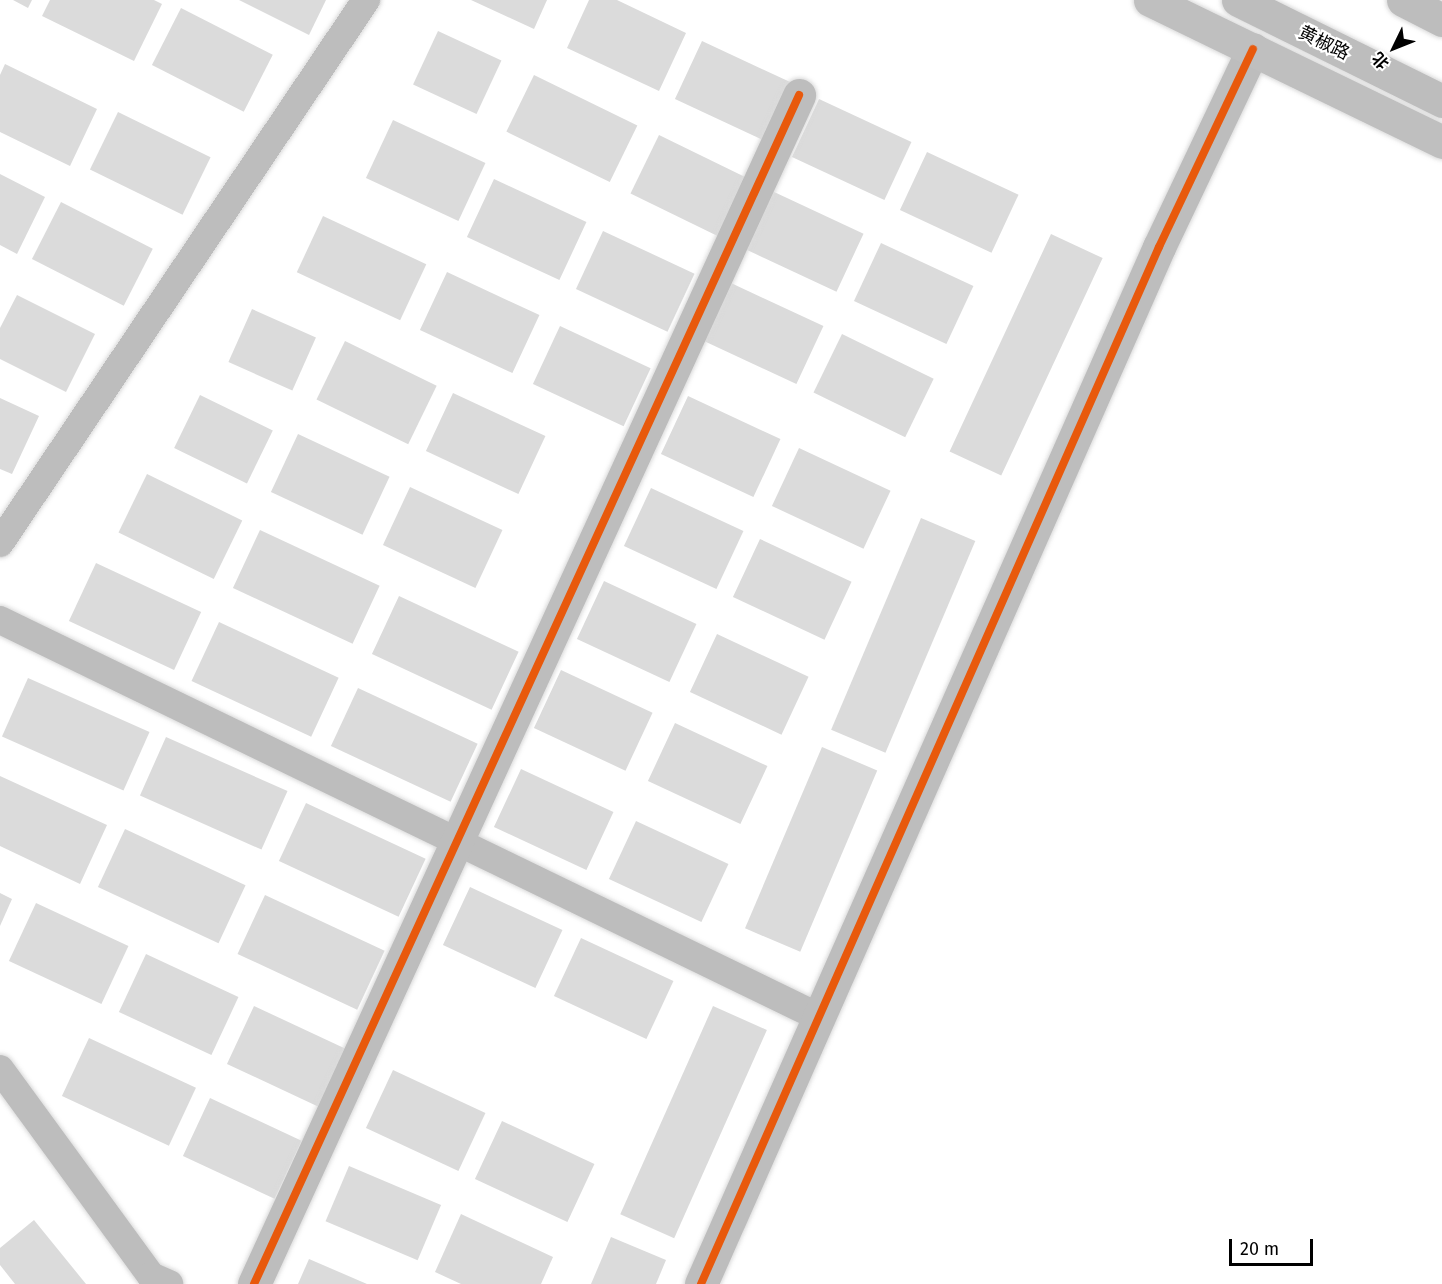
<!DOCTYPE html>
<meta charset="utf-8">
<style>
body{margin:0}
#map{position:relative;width:1442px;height:1284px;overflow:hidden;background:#fff;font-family:"Fira Sans","Noto Sans SC",sans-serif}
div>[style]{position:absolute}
.building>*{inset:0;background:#dbdbdb;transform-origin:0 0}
.roads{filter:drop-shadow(0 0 2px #dbdbdb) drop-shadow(0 0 2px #dbdbdb)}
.minor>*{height:28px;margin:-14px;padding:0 14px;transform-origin:14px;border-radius:14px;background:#bdbdbd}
.tertiary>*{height:33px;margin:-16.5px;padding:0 16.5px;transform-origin:16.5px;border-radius:16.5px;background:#bdbdbd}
.secondary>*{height:33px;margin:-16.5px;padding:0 16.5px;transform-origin:16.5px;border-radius:16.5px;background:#bfbfbf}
.primary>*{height:33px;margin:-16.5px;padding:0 16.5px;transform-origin:16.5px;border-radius:16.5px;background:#bdbdbd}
.cycleway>*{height:8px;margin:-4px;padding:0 4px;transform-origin:4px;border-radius:4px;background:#e8590c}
span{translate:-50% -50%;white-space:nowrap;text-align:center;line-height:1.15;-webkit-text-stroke:4.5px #fff;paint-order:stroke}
.street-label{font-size:18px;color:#000}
.north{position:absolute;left:1364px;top:18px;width:60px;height:60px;-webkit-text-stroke:4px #fff;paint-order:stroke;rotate:227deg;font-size:16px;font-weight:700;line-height:24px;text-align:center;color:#000}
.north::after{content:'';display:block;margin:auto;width:21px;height:27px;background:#000;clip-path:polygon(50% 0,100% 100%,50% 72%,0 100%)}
.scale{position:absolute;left:1229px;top:1239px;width:84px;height:27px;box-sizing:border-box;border:3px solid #000;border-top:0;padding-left:8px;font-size:18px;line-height:21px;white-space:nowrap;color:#000;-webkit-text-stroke:4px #fff;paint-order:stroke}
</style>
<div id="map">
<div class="building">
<i style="clip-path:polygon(13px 0,32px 0,28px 8px)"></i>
<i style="clip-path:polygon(50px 0,154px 0,162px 4px,134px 61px,42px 16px)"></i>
<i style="clip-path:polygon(239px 0,326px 0,309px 35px)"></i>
<i style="clip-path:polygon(471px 0,547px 0,534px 29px)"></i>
<i style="clip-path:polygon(589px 0,617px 0,686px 33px,659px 91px,567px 48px)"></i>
<i style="left:181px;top:8px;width:103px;height:64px;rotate:27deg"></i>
<i style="left:438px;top:31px;width:70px;height:59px;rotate:25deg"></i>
<i style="left:702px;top:41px;width:102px;height:64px;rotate:25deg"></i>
<i style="clip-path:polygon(5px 64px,97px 109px,70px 166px,0 132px,0 75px)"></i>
<i style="left:534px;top:75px;width:115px;height:63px;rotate:26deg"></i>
<i style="left:819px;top:99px;width:102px;height:64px;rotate:25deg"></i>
<i style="left:118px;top:112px;width:103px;height:64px;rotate:26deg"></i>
<i style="left:393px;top:120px;width:102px;height:64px;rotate:25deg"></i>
<i style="left:659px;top:135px;width:102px;height:65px;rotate:26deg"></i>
<i style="left:927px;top:152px;width:101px;height:64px;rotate:25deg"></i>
<i style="clip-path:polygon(0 174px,45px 197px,17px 254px,0 245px)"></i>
<i style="left:494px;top:179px;width:102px;height:64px;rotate:25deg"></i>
<i style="left:772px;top:191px;width:101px;height:64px;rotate:25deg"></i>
<i style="left:61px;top:202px;width:103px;height:64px;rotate:27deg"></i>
<i style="left:323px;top:216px;width:114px;height:62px;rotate:25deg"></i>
<i style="left:603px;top:231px;width:101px;height:64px;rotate:25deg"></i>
<i style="left:1051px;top:234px;width:57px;height:240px;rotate:25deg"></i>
<i style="left:881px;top:243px;width:102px;height:64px;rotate:25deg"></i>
<i style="left:447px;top:272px;width:102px;height:64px;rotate:25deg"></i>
<i style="left:731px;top:283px;width:102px;height:64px;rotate:25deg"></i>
<i style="clip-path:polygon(17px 295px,95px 334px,66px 392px,0 359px,0 328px)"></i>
<i style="left:252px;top:309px;width:70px;height:58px;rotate:24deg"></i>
<i style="left:560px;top:326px;width:100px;height:64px;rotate:25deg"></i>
<i style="left:842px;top:334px;width:102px;height:65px;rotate:26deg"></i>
<i style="left:345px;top:341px;width:102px;height:65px;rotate:26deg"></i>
<i style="left:453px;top:393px;width:102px;height:64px;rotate:25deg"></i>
<i style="left:200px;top:395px;width:81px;height:59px;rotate:26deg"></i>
<i style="left:688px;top:396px;width:102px;height:64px;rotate:25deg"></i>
<i style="clip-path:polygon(0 398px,39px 416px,12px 474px,0 469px)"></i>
<i style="left:298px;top:434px;width:101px;height:64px;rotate:25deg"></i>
<i style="left:799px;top:448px;width:101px;height:64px;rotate:25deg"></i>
<i style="left:147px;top:474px;width:106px;height:65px;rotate:26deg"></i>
<i style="left:410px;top:487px;width:102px;height:64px;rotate:25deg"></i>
<i style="left:651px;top:488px;width:102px;height:64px;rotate:25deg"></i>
<i style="left:921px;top:518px;width:59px;height:230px;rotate:23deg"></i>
<i style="left:260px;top:530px;width:132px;height:64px;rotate:25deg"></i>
<i style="left:760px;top:539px;width:101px;height:64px;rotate:25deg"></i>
<i style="left:96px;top:563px;width:116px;height:64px;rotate:25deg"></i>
<i style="left:604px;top:581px;width:102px;height:64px;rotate:25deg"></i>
<i style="left:399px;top:596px;width:132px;height:64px;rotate:25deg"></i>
<i style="left:219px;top:622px;width:132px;height:65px;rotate:25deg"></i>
<i style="left:717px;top:634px;width:101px;height:64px;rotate:25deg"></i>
<i style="left:561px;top:670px;width:101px;height:64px;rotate:25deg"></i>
<i style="left:28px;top:678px;width:133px;height:64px;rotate:24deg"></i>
<i style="left:358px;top:688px;width:132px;height:64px;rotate:25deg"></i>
<i style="left:675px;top:723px;width:102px;height:64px;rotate:25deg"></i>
<i style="left:166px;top:737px;width:133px;height:64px;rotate:24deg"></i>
<i style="left:822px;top:747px;width:60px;height:197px;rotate:23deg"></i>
<i style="left:521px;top:769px;width:102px;height:64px;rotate:25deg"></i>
<i style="clip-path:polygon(0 776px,107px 825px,80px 884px,0 846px)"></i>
<i style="left:306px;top:803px;width:132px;height:64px;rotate:25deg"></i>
<i style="left:636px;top:821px;width:102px;height:64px;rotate:25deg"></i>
<i style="left:125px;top:829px;width:133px;height:64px;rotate:25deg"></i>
<i style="left:470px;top:887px;width:102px;height:64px;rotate:25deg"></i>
<i style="clip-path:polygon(0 893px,12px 899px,0 926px)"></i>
<i style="left:265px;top:895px;width:132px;height:65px;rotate:25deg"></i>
<i style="left:36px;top:903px;width:102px;height:64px;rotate:25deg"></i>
<i style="left:581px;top:938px;width:102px;height:64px;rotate:25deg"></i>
<i style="left:146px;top:954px;width:102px;height:64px;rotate:25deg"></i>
<i style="left:254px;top:1006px;width:101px;height:64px;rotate:25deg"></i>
<i style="left:713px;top:1006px;width:59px;height:228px;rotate:24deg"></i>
<i style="left:89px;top:1038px;width:118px;height:64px;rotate:25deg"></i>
<i style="left:393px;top:1070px;width:102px;height:64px;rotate:25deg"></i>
<i style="left:210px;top:1098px;width:101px;height:64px;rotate:25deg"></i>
<i style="left:502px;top:1121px;width:102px;height:64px;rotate:25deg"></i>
<i style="left:349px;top:1166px;width:100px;height:60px;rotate:23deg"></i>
<i style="clip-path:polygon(461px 1214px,553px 1257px,541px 1284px,461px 1284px,435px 1272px)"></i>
<i style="clip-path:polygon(34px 1220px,86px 1284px,15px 1284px,0 1265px,0 1248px)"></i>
<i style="clip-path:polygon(611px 1237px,666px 1260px,656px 1284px,591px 1284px)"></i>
<i style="clip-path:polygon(309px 1259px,367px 1284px,298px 1284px)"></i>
</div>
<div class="roads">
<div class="minor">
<i style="left:0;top:543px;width:655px;rotate:-56.02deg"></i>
<i style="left:0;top:620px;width:908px;rotate:25.86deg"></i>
<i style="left:0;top:1069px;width:256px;rotate:53.9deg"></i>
<i style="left:151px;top:1276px;width:20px;rotate:24deg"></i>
</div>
<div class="tertiary">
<i style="left:254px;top:1284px;width:1308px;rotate:-65.37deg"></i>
<i style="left:701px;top:1284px;width:1134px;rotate:-66.17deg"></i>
<i style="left:1159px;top:247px;width:219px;rotate:-64.6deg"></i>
</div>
<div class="secondary">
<i style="left:1150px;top:0;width:325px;rotate:25.9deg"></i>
</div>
<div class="primary">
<i style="left:1238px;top:0;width:228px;rotate:26.3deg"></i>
<i style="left:1403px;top:0;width:44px;rotate:27.1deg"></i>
</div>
</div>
<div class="cycleway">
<i style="left:254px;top:1284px;width:1308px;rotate:-65.37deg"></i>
<i style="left:701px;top:1284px;width:1134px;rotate:-66.17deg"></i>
<i style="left:1159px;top:247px;width:219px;rotate:-64.6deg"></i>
</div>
<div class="street-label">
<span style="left:1324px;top:43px;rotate:26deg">黄椒路</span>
</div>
<div class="north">北</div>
<div class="scale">20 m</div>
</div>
